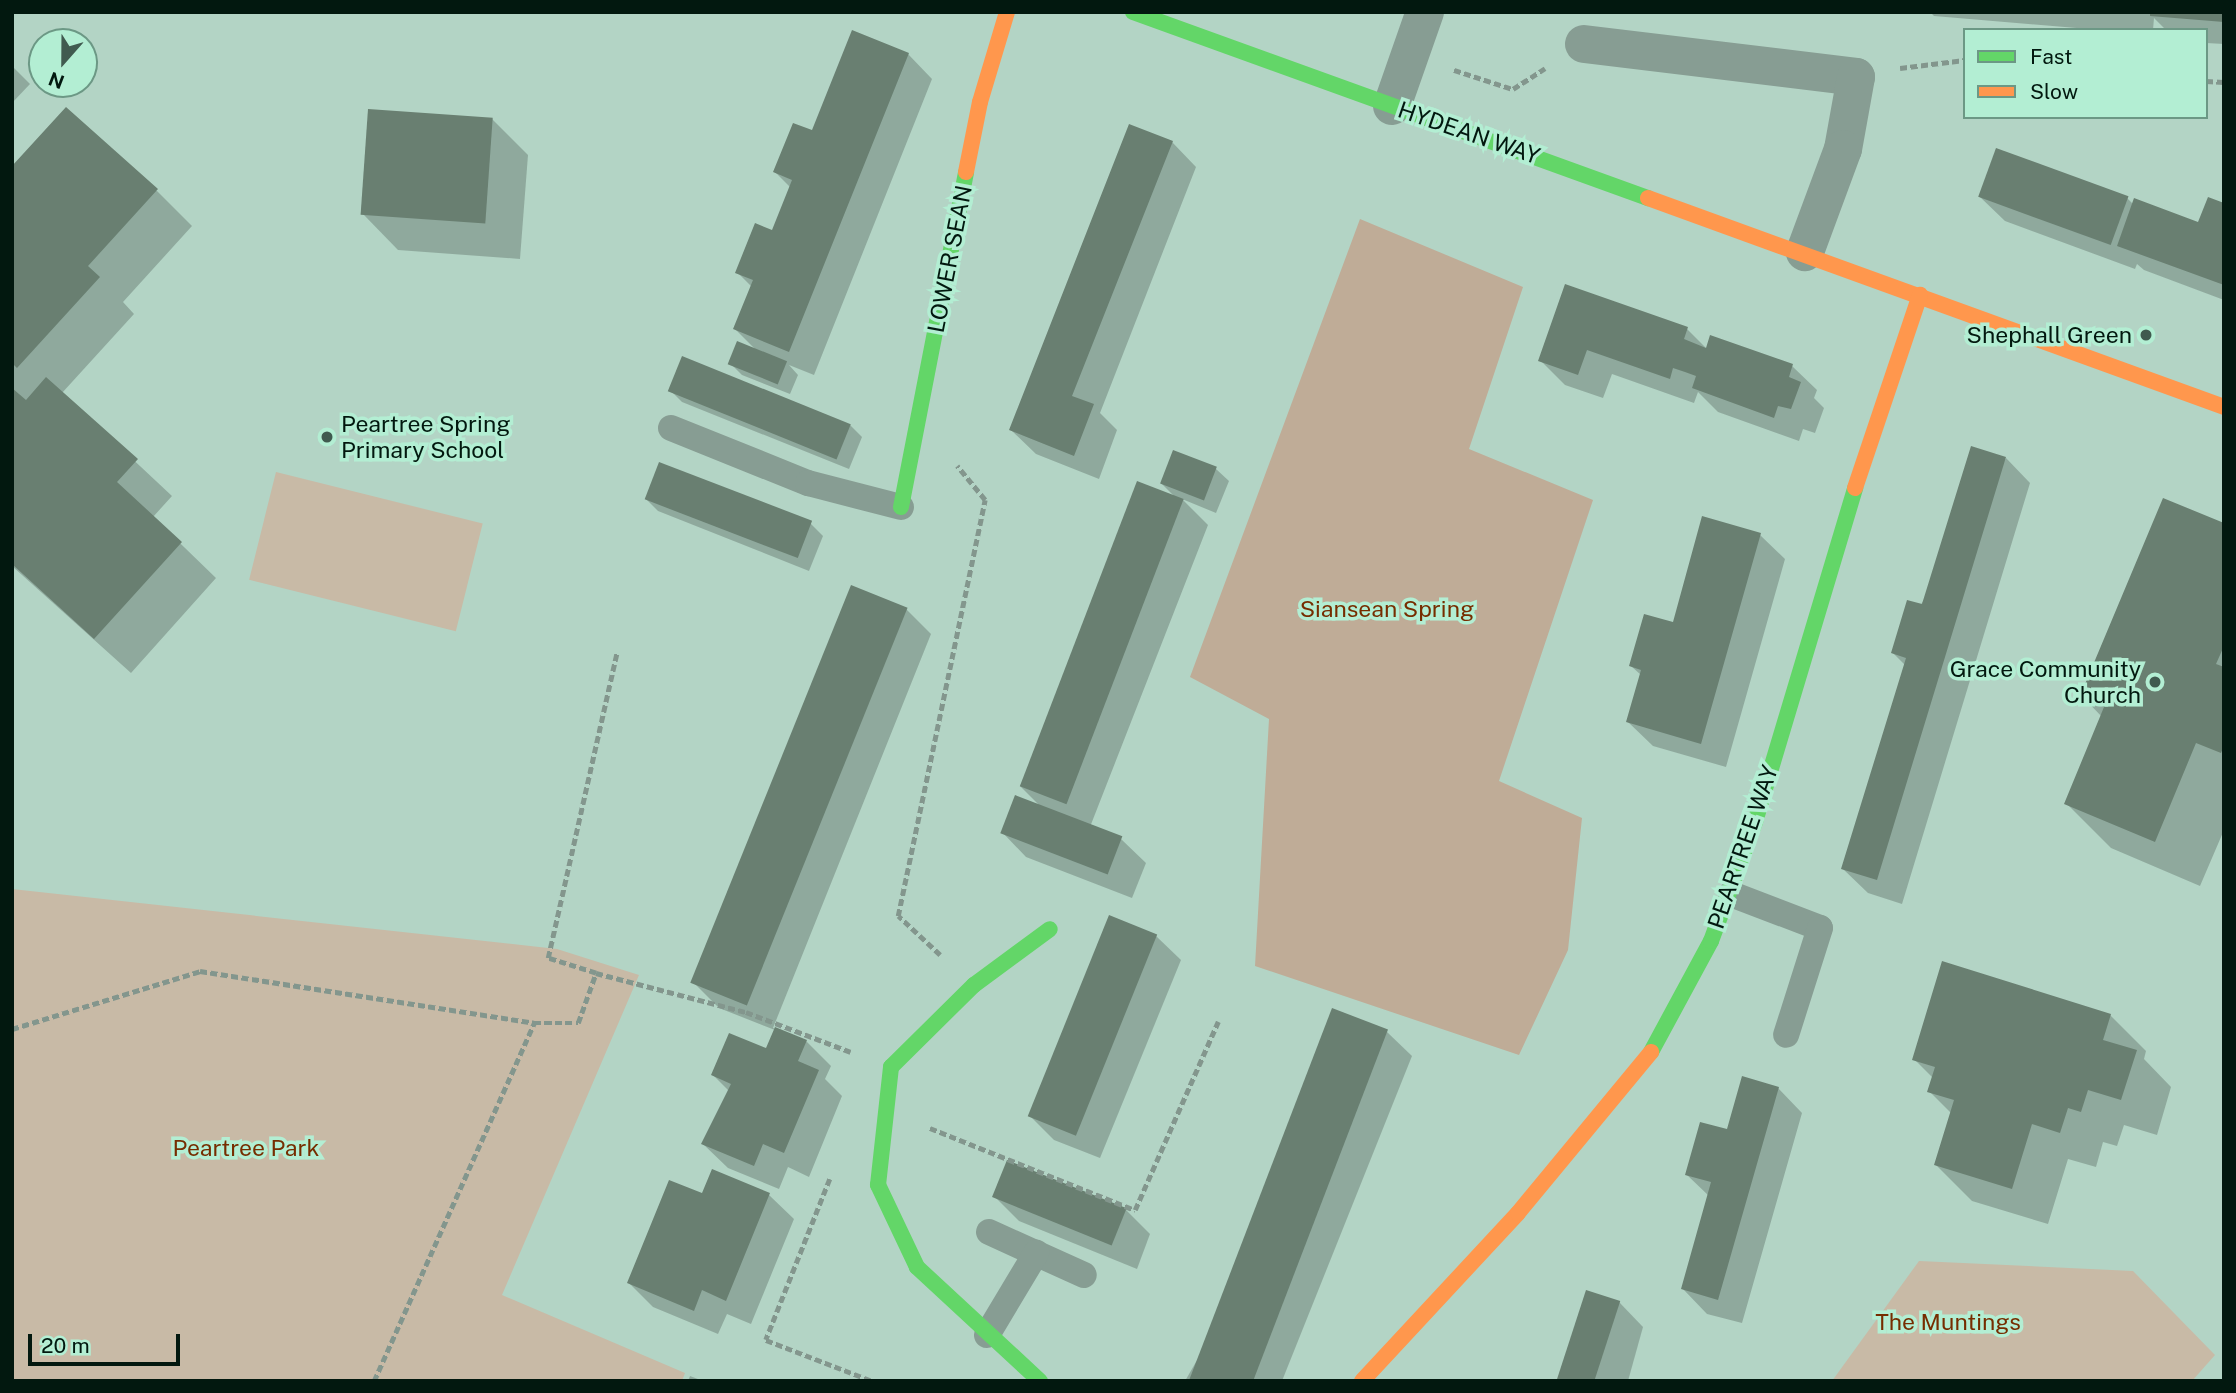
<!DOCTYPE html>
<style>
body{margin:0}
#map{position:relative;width:2236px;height:1393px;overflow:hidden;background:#b3d4c5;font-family:"Public Sans",sans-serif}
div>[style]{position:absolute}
.green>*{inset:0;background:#c8baa6;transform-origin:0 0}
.forest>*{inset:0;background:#bfac97}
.shadow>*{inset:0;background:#0003}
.building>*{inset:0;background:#697f71;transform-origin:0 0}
.path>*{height:4.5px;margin-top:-2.25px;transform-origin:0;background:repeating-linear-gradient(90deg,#83968d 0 7px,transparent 0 10.5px)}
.lane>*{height:26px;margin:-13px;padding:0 13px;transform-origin:13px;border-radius:13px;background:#879d93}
.street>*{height:38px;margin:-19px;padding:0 19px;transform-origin:19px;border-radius:19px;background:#879d93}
.fast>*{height:16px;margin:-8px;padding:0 8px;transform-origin:8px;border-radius:8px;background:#63d668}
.slow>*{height:16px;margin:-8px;padding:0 8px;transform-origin:8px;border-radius:8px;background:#ff974d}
.dots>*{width:19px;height:19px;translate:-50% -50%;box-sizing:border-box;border:4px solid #b3eed3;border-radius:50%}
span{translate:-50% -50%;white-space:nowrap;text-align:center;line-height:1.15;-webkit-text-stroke:7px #b3eed3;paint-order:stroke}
.street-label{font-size:23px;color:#02180f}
.poi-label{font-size:23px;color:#02180f}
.right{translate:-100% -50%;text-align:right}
.left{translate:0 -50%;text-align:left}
.park-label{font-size:23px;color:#762d00}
.frame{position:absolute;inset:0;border:14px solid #02180f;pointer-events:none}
.legend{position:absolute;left:1963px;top:28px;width:245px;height:91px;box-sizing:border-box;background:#b3eed3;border:2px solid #6c9885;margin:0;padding:9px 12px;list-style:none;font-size:21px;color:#02180f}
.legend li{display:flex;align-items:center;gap:14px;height:35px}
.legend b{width:35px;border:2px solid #6c9885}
.north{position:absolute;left:28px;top:28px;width:70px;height:70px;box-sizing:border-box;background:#b3eed3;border:2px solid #6c9885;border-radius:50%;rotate:201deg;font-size:19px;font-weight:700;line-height:28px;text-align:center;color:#02180f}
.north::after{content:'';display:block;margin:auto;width:24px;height:32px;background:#405a4f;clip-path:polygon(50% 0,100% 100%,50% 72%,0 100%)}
.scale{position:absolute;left:28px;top:1334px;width:152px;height:32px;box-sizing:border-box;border:4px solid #02180f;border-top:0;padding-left:9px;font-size:21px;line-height:24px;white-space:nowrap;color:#02180f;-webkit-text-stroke:5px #b3eed3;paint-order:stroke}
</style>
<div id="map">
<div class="green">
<i style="left:276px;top:472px;width:213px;height:111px;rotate:14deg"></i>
<i style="clip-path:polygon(12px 889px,557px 949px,639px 975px,502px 1295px,685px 1373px,682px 1381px,12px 1381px)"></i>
<i style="clip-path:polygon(1919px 1261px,2133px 1271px,2215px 1355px,2192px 1381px,1832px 1381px)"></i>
</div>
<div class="forest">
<i style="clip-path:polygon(1360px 219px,1523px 287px,1469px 449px,1593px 500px,1499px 781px,1582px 818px,1568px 950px,1519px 1055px,1255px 966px,1269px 719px,1190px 677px)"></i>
</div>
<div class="shadow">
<i style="clip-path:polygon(1930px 12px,2224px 12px,2224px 44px,2206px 43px,2206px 30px,2166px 30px,2154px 18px,2153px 30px,2100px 30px,1934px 16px)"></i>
<i style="clip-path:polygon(908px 54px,932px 79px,814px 375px,789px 365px,798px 375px,790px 394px,742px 375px,730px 363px,757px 351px,735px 329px,752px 287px,737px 272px,773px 232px,791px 188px,775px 172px,813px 132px)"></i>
<i style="clip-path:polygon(12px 66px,30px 84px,12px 103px)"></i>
<i style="clip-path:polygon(492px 119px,528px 155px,520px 259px,398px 250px,363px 214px)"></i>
<i style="clip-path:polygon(1172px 142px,1196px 167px,1100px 413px,1117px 430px,1099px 479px,1036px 454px,1011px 430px)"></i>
<i style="clip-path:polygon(12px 169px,157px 191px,192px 226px,123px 302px,134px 314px,62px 393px,172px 496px,153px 517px,216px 578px,131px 673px,12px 566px)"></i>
<i style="clip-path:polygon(1980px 197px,2127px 198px,2134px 205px,2199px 224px,2224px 205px,2224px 300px,2144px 270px,2137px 264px,2135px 269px,2005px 221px)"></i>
<i style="clip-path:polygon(1566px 286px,1687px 329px,1707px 349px,1792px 366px,1817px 390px,1814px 398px,1824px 408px,1815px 433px,1803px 429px,1799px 441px,1718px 412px,1698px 392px,1694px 403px,1612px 374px,1603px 398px,1565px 385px,1540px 360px)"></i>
<i style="clip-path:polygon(670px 390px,850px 425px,862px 437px,849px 469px,682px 402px)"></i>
<i style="clip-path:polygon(1174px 453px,1216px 469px,1229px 481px,1216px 513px,1182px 499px,1208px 525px,1090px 827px,1121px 839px,1146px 863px,1132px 898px,1026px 857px,1002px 832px,1042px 808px,1020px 786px,1176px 498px,1162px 484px)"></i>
<i style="clip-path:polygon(2006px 458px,2030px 483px,1902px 904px,1868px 893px,1843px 869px,1905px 665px,1893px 653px)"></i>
<i style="clip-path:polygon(646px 499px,811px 524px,823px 536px,809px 571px,658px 511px)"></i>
<i style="clip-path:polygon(2224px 525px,2224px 830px,2200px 886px,2111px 848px,2066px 803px,2102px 717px,2082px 696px)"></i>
<i style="clip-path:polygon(1760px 535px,1785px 559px,1726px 767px,1653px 746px,1628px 722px,1641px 675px,1631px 666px)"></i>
<i style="clip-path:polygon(906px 609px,931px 634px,773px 1028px,806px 1041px,831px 1066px,825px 1079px,842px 1096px,809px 1177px,788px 1167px,779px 1189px,728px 1168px,703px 1144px,729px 1091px,713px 1075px,767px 1050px,775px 1030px,719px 1008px,694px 983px)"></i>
<i style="clip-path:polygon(1156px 936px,1181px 960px,1100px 1158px,1054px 1140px,1029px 1115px)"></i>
<i style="clip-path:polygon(2110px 1015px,2146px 1051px,2144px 1059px,2171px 1087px,2157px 1135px,2124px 1125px,2117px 1146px,2103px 1142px,2096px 1167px,2068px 1159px,2048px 1224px,1972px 1201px,1936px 1165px,1952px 1114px,1929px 1091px,1933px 1078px,1914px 1059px)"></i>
<i style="clip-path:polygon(1387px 1032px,1412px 1056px,1282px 1381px,1185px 1381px)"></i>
<i style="clip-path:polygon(1778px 1088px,1802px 1113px,1742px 1323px,1707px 1314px,1683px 1289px,1709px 1196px,1687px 1175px)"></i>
<i style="clip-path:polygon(703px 1195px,769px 1195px,794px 1219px,751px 1324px,727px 1314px,718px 1334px,653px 1307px,629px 1283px)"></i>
<i style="clip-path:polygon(994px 1196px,1126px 1210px,1150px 1234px,1137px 1269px,1019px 1221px)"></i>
<i style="clip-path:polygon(1619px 1302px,1643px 1327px,1628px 1381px,1561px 1381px)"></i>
<i style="clip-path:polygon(690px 1376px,703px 1381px,688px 1381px)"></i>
</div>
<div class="building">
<i style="clip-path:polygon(2150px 12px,2224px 12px,2224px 22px,2150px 16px)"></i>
<i style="clip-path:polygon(852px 30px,909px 53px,789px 352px,733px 329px,753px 280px,735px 273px,755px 223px,772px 230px,792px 180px,773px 172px,793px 123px,812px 130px)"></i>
<i style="clip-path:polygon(66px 107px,158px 189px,88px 266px,100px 277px,17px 368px,12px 363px,12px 166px)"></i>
<i style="left:368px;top:109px;width:125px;height:106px;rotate:4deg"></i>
<i style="clip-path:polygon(1129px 124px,1173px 141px,1072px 396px,1094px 404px,1074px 456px,1009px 430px)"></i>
<i style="left:1996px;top:148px;width:141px;height:52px;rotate:20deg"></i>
<i style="clip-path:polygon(2208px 197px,2224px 203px,2224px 285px,2117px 246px,2134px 198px,2198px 222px)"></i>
<i style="clip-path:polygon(1565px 284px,1688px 327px,1684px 339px,1706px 348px,1710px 335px,1793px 364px,1789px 377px,1801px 382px,1791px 409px,1778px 406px,1774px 418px,1692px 388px,1696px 376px,1685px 372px,1673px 368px,1670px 379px,1587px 350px,1578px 375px,1538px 361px)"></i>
<i style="left:737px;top:341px;width:54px;height:25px;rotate:22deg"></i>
<i style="left:682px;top:356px;width:182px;height:38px;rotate:22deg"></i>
<i style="clip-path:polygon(46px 377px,138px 459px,117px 482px,182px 542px,94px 639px,12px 564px,12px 388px,26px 400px)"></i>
<i style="clip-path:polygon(1971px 446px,2006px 457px,1877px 880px,1841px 869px,1906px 658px,1891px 653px,1907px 600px,1922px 604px)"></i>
<i style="left:1173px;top:450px;width:47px;height:36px;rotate:21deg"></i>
<i style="left:659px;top:462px;width:164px;height:40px;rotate:21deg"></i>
<i style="left:1137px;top:481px;width:50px;height:327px;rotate:21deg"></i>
<i style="clip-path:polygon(2163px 498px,2224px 523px,2224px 646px,2216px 664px,2224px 667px,2224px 746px,2221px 753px,2196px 743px,2155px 842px,2064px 804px,2104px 707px,2080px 696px)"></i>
<i style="clip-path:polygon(1702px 516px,1761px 533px,1701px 744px,1626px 722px,1641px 670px,1629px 666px,1644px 614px,1673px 622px)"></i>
<i style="left:851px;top:585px;width:61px;height:429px;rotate:22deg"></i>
<i style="left:1015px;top:795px;width:115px;height:41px;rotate:21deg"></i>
<i style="left:1109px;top:915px;width:52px;height:217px;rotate:22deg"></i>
<i style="clip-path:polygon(1942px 961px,2111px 1014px,2103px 1040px,2137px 1050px,2121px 1100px,2088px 1090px,2081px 1112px,2068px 1108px,2060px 1133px,2032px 1124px,2012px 1189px,1934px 1165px,1954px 1100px,1927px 1092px,1935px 1067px,1912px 1060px)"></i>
<i style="left:1332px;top:1008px;width:60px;height:402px;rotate:21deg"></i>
<i style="clip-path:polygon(775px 1027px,807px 1040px,798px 1061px,819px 1070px,784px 1153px,763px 1144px,754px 1166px,701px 1144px,731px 1084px,711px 1075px,729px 1033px,766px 1048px)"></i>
<i style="clip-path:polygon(1742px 1076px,1779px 1087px,1718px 1300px,1681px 1289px,1711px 1182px,1685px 1175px,1700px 1122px,1727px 1129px)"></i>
<i style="left:1007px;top:1160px;width:129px;height:40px;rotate:22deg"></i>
<i style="clip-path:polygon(712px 1169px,770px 1193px,726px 1301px,702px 1290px,694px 1311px,627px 1283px,669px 1180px,702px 1193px)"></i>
<i style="left:1586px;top:1290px;width:36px;height:95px;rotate:18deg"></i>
</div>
<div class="path">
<i style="left:1900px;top:68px;width:65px;rotate:-7deg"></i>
<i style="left:1454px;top:70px;width:62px;rotate:17.9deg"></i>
<i style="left:1513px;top:89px;width:38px;rotate:-33deg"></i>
<i style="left:2206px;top:81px;width:18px;rotate:3deg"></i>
<i style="left:940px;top:955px;width:57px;rotate:-137.1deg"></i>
<i style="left:898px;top:916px;width:425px;rotate:-78.2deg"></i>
<i style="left:985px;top:500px;width:44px;rotate:-129.5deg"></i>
<i style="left:596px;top:973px;width:50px;rotate:-162.6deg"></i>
<i style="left:548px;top:958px;width:313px;rotate:-77.3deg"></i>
<i style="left:12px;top:1029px;width:197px;rotate:-17.1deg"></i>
<i style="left:200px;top:971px;width:338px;rotate:8.8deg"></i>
<i style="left:930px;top:1128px;width:221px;rotate:21.8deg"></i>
<i style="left:1135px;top:1210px;width:206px;rotate:-66.2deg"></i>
<i style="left:830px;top:1179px;width:173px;rotate:111.7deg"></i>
<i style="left:766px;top:1340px;width:114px;rotate:21.1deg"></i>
<i style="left:374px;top:1381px;width:392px;rotate:-65.9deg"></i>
<i style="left:534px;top:1023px;width:44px"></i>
<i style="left:578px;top:1023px;width:53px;rotate:-70.2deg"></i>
<i style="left:596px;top:973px;width:155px;rotate:14.6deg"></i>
<i style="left:746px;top:1012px;width:112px;rotate:20.9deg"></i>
</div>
<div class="lane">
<i style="left:671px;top:428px;width:148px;rotate:21.9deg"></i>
<i style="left:808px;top:483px;width:96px;rotate:14.5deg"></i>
<i style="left:1731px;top:894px;width:95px;rotate:20.9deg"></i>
<i style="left:1820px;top:928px;width:112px;rotate:107.6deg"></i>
<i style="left:989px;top:1232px;width:104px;rotate:24.4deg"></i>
<i style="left:987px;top:1335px;width:96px;rotate:-59.1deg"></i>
</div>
<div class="street">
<i style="left:1584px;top:44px;width:274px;rotate:6.9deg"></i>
<i style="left:1856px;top:77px;width:73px;rotate:100.2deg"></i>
<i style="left:1843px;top:149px;width:110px;rotate:110.3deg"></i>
<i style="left:1392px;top:106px;width:100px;rotate:-70.7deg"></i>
</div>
<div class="fast">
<i style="left:1133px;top:12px;width:548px;rotate:19.86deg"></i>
<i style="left:901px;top:507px;width:341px;rotate:-79deg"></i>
<i style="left:1651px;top:1052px;width:126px;rotate:-61.6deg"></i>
<i style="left:1711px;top:941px;width:127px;rotate:-69.7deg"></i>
<i style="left:1755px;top:822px;width:349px;rotate:-73.3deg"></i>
<i style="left:1040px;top:1381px;width:168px;rotate:-137.2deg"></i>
<i style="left:917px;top:1267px;width:91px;rotate:-115.4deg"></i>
<i style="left:878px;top:1185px;width:119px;rotate:-83.7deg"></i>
<i style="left:891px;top:1067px;width:117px;rotate:-44.7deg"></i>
<i style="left:974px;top:985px;width:94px;rotate:-36.4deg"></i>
</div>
<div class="slow">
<i style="left:966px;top:172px;width:71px;rotate:-78.7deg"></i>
<i style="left:980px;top:102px;width:94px;rotate:-73.3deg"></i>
<i style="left:1648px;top:198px;width:613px;rotate:19.94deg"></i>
<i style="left:1855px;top:488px;width:204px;rotate:-71.4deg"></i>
<i style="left:1362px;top:1381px;width:229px;rotate:-47.1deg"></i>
<i style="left:1518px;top:1213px;width:209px;rotate:-50.4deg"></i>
</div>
<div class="dots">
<i style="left:2146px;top:335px;background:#405a4f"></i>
<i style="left:327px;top:437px;background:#405a4f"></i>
<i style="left:2155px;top:682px;background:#405a4f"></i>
</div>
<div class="street-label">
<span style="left:1469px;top:133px;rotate:19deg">HYDEAN WAY</span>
<span style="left:950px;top:259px;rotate:-79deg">LOWER SEAN</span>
<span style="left:1743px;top:847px;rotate:-71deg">PEARTREE WAY</span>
</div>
<div class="poi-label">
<span class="right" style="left:2132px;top:335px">Shephall Green</span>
<span class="left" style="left:341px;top:437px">Peartree Spring<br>Primary School</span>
<span class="right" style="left:2141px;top:682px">Grace Community<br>Church</span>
</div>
<div class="park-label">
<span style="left:1387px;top:609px">Siansean Spring</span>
<span style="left:246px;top:1148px">Peartree Park</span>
<span style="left:1948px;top:1322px">The Muntings</span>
</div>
<div class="frame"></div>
<ul class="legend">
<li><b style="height:9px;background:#63d668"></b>Fast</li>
<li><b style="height:9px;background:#ff974d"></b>Slow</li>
</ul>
<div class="north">N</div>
<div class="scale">20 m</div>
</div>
